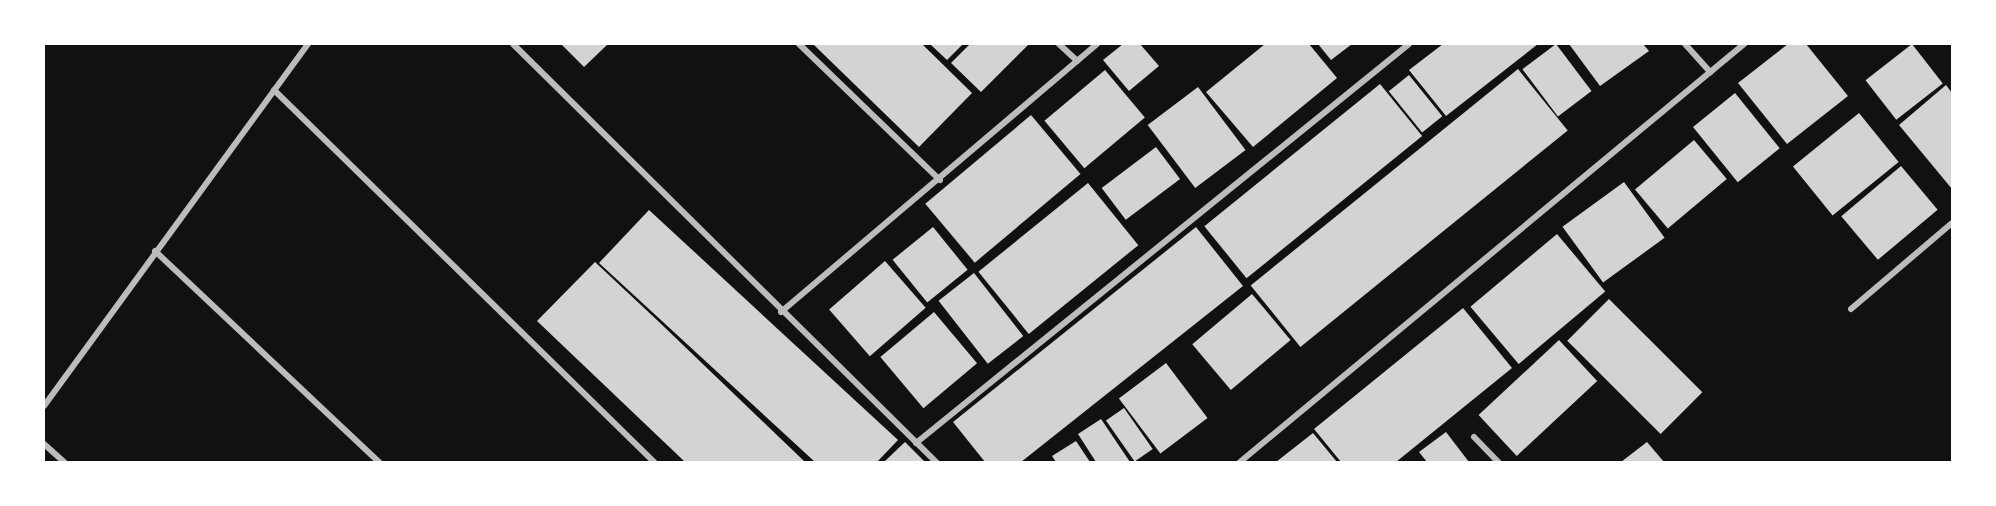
<!DOCTYPE html>
<style>
body{margin:0}
#map{position:relative;width:1996px;height:506px;overflow:hidden;background:#111;font-family:"Noto Serif",serif}
div>[style]{position:absolute}
.building>*{inset:0;background:#d3d3d3;transform-origin:0 0}
.minor>*{height:6px;margin:-3px;padding:0 3px;transform-origin:3px;border-radius:3px;background:#bcbcbc}
span{translate:-50% -50%;white-space:nowrap;text-align:center;line-height:1.15;-webkit-text-stroke:5px #fff;paint-order:stroke}
.frame{position:absolute;inset:0;border:45px solid #fff;pointer-events:none}
</style>
<div id="map">
<div class="building">
<i style="clip-path:polygon(561px 44px,608px 44px,584px 67px)"></i>
<i style="clip-path:polygon(813px 44px,922px 44px,972px 93px,919px 147px)"></i>
<i style="clip-path:polygon(930px 44px,963px 44px,947px 60px)"></i>
<i style="clip-path:polygon(970px 44px,1029px 44px,981px 92px,951px 63px)"></i>
<i style="clip-path:polygon(1123px 44px,1140px 44px,1159px 66px,1129px 91px,1103px 60px)"></i>
<i style="clip-path:polygon(1265px 44px,1309px 44px,1337px 78px,1253px 147px,1206px 92px)"></i>
<i style="clip-path:polygon(1318px 44px,1352px 44px,1331px 60px)"></i>
<i style="clip-path:polygon(1443px 44px,1538px 44px,1446px 116px,1409px 70px)"></i>
<i style="left:1556px;top:44px;width:59px;height:42px;rotate:53deg"></i>
<i style="clip-path:polygon(1569px 44px,1643px 44px,1649px 51px,1600px 86px)"></i>
<i style="clip-path:polygon(1788px 44px,1806px 44px,1848px 96px,1787px 144px,1738px 83px)"></i>
<i style="left:1912px;top:44px;width:50px;height:59px;rotate:52deg"></i>
<i style="left:1518px;top:69px;width:79px;height:344px;rotate:51deg"></i>
<i style="left:1105px;top:70px;width:62px;height:79px;rotate:50deg"></i>
<i style="left:1409px;top:75px;width:53px;height:26px;rotate:51deg"></i>
<i style="left:1380px;top:84px;width:67px;height:226px;rotate:51deg"></i>
<i style="clip-path:polygon(1946px 85px,1952px 93px,1952px 189px,1899px 125px)"></i>
<i style="left:1198px;top:87px;width:79px;height:63px;rotate:53deg"></i>
<i style="left:1735px;top:93px;width:71px;height:54px;rotate:51deg"></i>
<i style="left:1859px;top:113px;width:63px;height:85px;rotate:51deg"></i>
<i style="left:1031px;top:115px;width:77px;height:138px;rotate:50deg"></i>
<i style="left:1694px;top:140px;width:51px;height:77px;rotate:50deg"></i>
<i style="left:1156px;top:147px;width:40px;height:68px;rotate:53deg"></i>
<i style="left:1901px;top:166px;width:57px;height:78px;rotate:50deg"></i>
<i style="left:1624px;top:182px;width:69px;height:76px;rotate:54deg"></i>
<i style="left:1088px;top:183px;width:80px;height:141px;rotate:51deg"></i>
<i style="clip-path:polygon(649px 210px,898px 440px,877px 462px,815px 462px,599px 263px)"></i>
<i style="left:933px;top:227px;width:55px;height:52px;rotate:51deg"></i>
<i style="clip-path:polygon(1196px 227px,1243px 286px,1021px 462px,985px 462px,953px 422px)"></i>
<i style="left:1557px;top:234px;width:75px;height:113px;rotate:50deg"></i>
<i style="left:885px;top:261px;width:62px;height:74px;rotate:49deg"></i>
<i style="clip-path:polygon(595px 262px,658px 321px,805px 462px,684px 461px,537px 321px)"></i>
<i style="left:974px;top:273px;width:80px;height:45px;rotate:52deg"></i>
<i style="left:1252px;top:294px;width:60px;height:78px;rotate:50deg"></i>
<i style="left:1609px;top:299px;width:132px;height:59px;rotate:45deg"></i>
<i style="clip-path:polygon(1463px 308px,1512px 368px,1396px 462px,1341px 462px,1314px 429px)"></i>
<i style="left:934px;top:312px;width:67px;height:70px;rotate:50deg"></i>
<i style="left:1559px;top:340px;width:56px;height:110px;rotate:47deg"></i>
<i style="left:1166px;top:363px;width:69px;height:59px;rotate:53deg"></i>
<i style="left:1124px;top:408px;width:50px;height:22px;rotate:55deg"></i>
<i style="clip-path:polygon(1101px 419px,1130px 462px,1096px 462px,1078px 434px)"></i>
<i style="clip-path:polygon(1446px 432px,1469px 462px,1427px 462px,1419px 452px)"></i>
<i style="clip-path:polygon(1313px 433px,1337px 462px,1276px 462px)"></i>
<i style="clip-path:polygon(1076px 441px,1090px 462px,1056px 462px,1052px 456px)"></i>
<i style="clip-path:polygon(905px 442px,925px 462px,884px 462px)"></i>
<i style="clip-path:polygon(1647px 442px,1664px 462px,1621px 462px)"></i>
</div>
<div class="minor">
<i style="left:513px;top:44px;width:595px;rotate:44.66deg"></i>
<i style="left:799px;top:44px;width:196px;rotate:44deg"></i>
<i style="left:1059px;top:44px;width:25px;rotate:43deg"></i>
<i style="left:1685px;top:44px;width:38px;rotate:48deg"></i>
<i style="left:274px;top:90px;width:532px;rotate:44.39deg"></i>
<i style="left:155px;top:251px;width:308px;rotate:43.3deg"></i>
<i style="left:1851px;top:309px;width:133px;rotate:-40.4deg"></i>
<i style="left:781px;top:312px;width:414px;rotate:-40.3deg"></i>
<i style="left:44px;top:406px;width:448px;rotate:-53.9deg"></i>
<i style="left:1474px;top:437px;width:35px;rotate:46deg"></i>
<i style="left:916px;top:443px;width:634px;rotate:-38.98deg"></i>
<i style="left:44px;top:444px;width:27px;rotate:42deg"></i>
<i style="left:1240px;top:462px;width:655px;rotate:-39.67deg"></i>
</div>
<div class="frame"></div>
</div>
